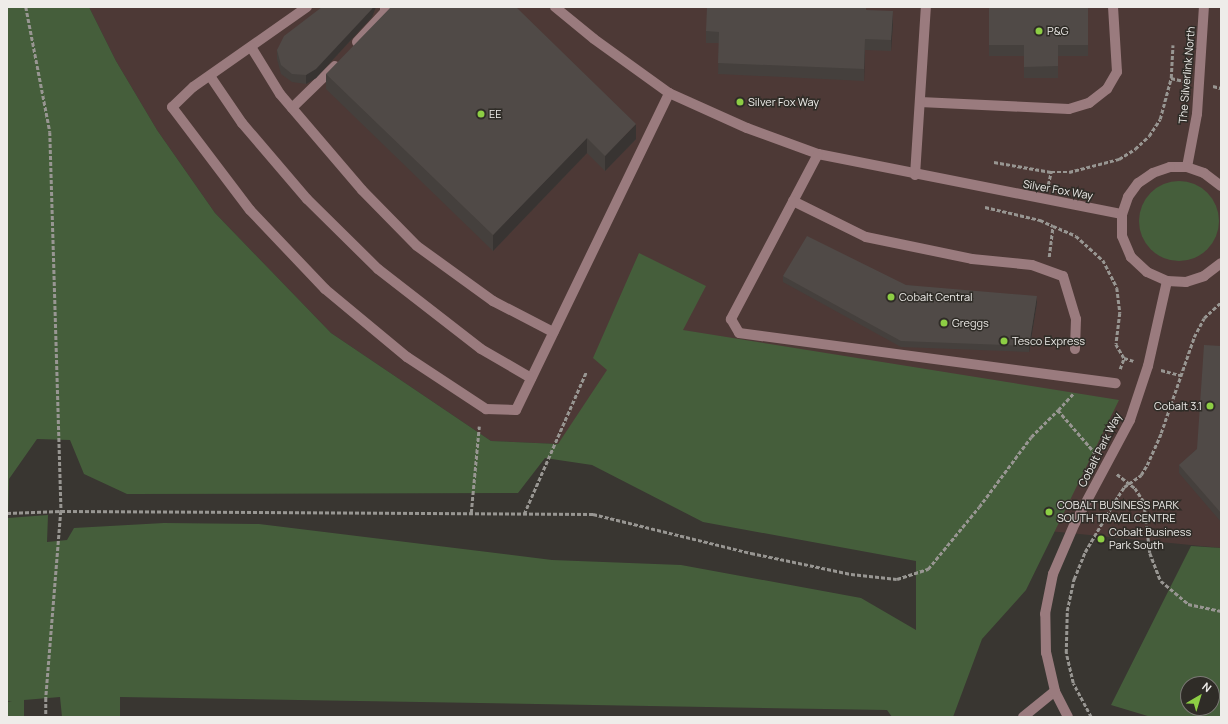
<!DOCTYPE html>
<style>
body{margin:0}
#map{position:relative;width:1228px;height:724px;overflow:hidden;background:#393631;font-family:Manrope,sans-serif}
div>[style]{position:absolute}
.commercial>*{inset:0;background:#4d3936}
.green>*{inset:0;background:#455e3b}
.round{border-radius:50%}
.path>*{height:2.5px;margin-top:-1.25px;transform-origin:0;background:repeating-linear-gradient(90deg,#989692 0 4px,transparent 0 6px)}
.minor>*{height:10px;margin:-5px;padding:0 5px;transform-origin:5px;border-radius:5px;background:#9a7b7e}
.wall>*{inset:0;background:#45403d}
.shaded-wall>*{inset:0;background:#383432}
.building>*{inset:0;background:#504a47}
.dots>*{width:11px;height:11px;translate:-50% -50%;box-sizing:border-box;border:2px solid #2f2c27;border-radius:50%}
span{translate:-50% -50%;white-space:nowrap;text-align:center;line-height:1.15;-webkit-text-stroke:3px #2f2c27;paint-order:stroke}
.poi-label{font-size:11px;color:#eeece9}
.left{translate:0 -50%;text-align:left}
.right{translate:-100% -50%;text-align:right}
.street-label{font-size:11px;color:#eeece9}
.frame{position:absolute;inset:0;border:8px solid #eeece9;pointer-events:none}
.north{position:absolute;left:1180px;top:676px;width:40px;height:40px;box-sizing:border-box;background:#2f2c27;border:1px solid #7b7975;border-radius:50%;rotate:38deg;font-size:11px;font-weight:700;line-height:16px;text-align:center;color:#eeece9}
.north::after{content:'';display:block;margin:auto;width:14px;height:18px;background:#8dce44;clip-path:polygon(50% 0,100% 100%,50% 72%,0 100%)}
</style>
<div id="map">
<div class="commercial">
<i style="clip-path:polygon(89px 7px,1221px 7px,1221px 548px,917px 518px,558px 444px,491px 441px,331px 333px,215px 213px,157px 130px,116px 61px)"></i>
</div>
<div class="green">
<i style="clip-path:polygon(evenodd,7px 7px,89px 7px,116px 61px,157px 130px,215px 213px,331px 333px,491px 441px,558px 444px,607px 370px,593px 358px,639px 253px,706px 286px,683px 330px,1119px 400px,1026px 590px,982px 639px,953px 717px,892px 717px,887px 710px,120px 697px,120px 717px,62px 717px,60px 697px,24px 700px,24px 717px,7px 717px,7px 702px,12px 701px,7px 701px,7px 7px,37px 439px,70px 440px,84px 474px,127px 494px,518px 493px,545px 458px,592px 465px,703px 522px,916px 561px,916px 630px,861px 598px,681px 565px,552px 560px,259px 524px,164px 523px,74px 528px,67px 540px,47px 542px,48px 515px,8px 518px,9px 479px,37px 439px)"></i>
<i class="round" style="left:1139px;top:181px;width:80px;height:80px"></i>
<i style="clip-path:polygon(evenodd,1191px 546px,1221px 548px,1221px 717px,1151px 717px,1111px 705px,1191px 546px,1188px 684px,1212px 684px,1212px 708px,1188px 708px,1188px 684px)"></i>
</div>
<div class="path">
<i style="left:26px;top:7px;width:127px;rotate:79.1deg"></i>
<i style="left:50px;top:132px;width:379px;rotate:88.3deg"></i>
<i style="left:61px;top:511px;width:188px;rotate:94.6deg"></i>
<i style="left:46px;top:698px;width:19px;rotate:90deg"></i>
<i style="left:1171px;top:78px;width:13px;rotate:13deg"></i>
<i style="left:1213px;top:86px;width:8px;rotate:14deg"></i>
<i style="left:994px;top:162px;width:58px;rotate:10deg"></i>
<i style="left:1051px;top:172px;width:18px"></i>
<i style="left:1069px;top:172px;width:52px;rotate:-14.6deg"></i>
<i style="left:1119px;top:159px;width:19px;rotate:-32deg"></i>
<i style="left:1135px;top:149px;width:19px;rotate:-43deg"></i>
<i style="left:1149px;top:136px;width:20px;rotate:-57deg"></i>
<i style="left:1160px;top:119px;width:42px;rotate:-75deg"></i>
<i style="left:1171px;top:78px;width:33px;rotate:-87deg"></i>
<i style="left:1048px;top:185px;width:13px;rotate:-77deg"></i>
<i style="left:985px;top:207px;width:57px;rotate:13.3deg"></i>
<i style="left:1040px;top:220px;width:14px;rotate:25deg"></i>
<i style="left:1053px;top:226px;width:25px;rotate:23deg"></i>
<i style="left:1076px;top:236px;width:36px;rotate:42deg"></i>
<i style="left:1103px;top:260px;width:31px;rotate:63deg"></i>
<i style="left:1117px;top:288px;width:25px;rotate:83deg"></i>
<i style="left:1120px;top:313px;width:31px;rotate:97deg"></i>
<i style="left:1116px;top:344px;width:16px;rotate:60deg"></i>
<i style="left:1124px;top:358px;width:10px;rotate:17deg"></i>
<i style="left:1049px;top:257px;width:31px;rotate:-83deg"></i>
<i style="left:1120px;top:369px;width:12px;rotate:-70deg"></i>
<i style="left:1161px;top:370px;width:20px;rotate:15deg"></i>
<i style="left:1058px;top:410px;width:23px;rotate:-47deg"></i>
<i style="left:1117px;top:474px;width:23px;rotate:38deg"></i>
<i style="left:1135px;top:488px;width:17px;rotate:57deg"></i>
<i style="left:1144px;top:502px;width:51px;rotate:83.3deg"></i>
<i style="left:1150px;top:553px;width:30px;rotate:69deg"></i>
<i style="left:1161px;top:581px;width:35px;rotate:40deg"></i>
<i style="left:1188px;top:604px;width:34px;rotate:12deg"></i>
<i style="left:7px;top:513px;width:54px;rotate:-2.1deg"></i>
<i style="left:61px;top:511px;width:532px;rotate:0.32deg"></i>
<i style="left:593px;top:514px;width:163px;rotate:13.9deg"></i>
<i style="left:751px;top:553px;width:102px;rotate:11.9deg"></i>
<i style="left:851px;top:574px;width:46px;rotate:6.2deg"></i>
<i style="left:897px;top:579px;width:33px;rotate:-18deg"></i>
<i style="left:928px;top:569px;width:80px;rotate:-50.6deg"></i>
<i style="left:979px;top:507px;width:87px;rotate:-53.4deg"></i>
<i style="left:1031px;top:437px;width:38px;rotate:-45deg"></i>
<i style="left:1058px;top:410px;width:58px;rotate:49.2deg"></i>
<i style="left:471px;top:513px;width:87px;rotate:-84.7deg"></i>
<i style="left:524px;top:514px;width:155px;rotate:-66.4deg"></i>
<i style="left:1091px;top:717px;width:38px;rotate:-118deg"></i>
<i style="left:1073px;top:683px;width:31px;rotate:-103deg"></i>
<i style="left:1066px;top:653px;width:42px;rotate:-88.6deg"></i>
<i style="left:1067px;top:611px;width:33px;rotate:-78deg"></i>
<i style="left:1074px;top:579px;width:29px;rotate:-68deg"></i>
<i style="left:1085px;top:552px;width:59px;rotate:-59.5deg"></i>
<i style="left:1115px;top:501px;width:17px;rotate:-57deg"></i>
<i style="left:1124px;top:487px;width:21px;rotate:-35deg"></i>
<i style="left:1141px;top:475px;width:12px;rotate:-59deg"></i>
<i style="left:1147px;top:465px;width:35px;rotate:-66deg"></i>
<i style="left:1161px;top:433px;width:102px;rotate:-71deg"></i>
<i style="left:1194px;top:337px;width:21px;rotate:-62deg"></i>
<i style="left:1204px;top:318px;width:23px;rotate:-43deg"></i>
</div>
<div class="minor">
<i style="left:307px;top:7px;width:139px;rotate:144.9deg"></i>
<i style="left:193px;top:87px;width:29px;rotate:136deg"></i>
<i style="left:172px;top:107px;width:129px;rotate:52.9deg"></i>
<i style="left:250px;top:210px;width:109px;rotate:46.5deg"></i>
<i style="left:325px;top:289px;width:107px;rotate:39.7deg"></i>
<i style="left:407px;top:357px;width:95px;rotate:33.4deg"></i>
<i style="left:486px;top:409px;width:30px;rotate:2deg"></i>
<i style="left:516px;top:410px;width:352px;rotate:-64.2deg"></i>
<i style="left:555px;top:7px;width:50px;rotate:39.4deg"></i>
<i style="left:594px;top:39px;width:92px;rotate:35.8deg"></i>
<i style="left:669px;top:93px;width:85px;rotate:24.2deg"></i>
<i style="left:747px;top:128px;width:76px;rotate:20.1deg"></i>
<i style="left:818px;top:154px;width:310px;rotate:11.2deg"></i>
<i style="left:357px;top:42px;width:41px;rotate:-47deg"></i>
<i style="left:385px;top:12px;width:5px;rotate:-90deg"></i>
<i style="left:251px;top:47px;width:55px;rotate:58.3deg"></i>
<i style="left:280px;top:94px;width:126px;rotate:49.5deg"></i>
<i style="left:362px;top:190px;width:78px;rotate:45.5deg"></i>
<i style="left:417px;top:246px;width:94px;rotate:35.9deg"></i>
<i style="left:493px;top:301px;width:68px;rotate:27.3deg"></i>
<i style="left:210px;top:76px;width:57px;rotate:55.8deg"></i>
<i style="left:242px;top:123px;width:100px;rotate:49.5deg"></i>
<i style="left:307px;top:199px;width:100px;rotate:44.6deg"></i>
<i style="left:378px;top:269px;width:130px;rotate:37.8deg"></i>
<i style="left:481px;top:349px;width:58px;rotate:30.1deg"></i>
<i style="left:920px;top:102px;width:149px;rotate:2.7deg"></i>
<i style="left:1069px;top:109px;width:21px;rotate:-17deg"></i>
<i style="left:1089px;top:103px;width:23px;rotate:-38deg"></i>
<i style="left:1107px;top:89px;width:20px;rotate:-60deg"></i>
<i style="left:1117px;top:72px;width:65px;rotate:-93.5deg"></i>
<i style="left:292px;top:108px;width:60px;rotate:-44.3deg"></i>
<i style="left:818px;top:154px;width:187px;rotate:117.8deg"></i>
<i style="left:731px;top:319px;width:16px;rotate:60deg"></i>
<i style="left:739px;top:333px;width:380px;rotate:7.6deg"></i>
<i style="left:1187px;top:167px;width:54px;rotate:-79.3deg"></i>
<i style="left:1197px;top:114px;width:107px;rotate:-86.3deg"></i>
<i style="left:915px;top:175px;width:168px;rotate:-86.3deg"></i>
<i style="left:1221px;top:186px;width:21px;rotate:-143deg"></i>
<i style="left:1204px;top:173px;width:18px;rotate:-161deg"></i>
<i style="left:1187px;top:167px;width:17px;rotate:180deg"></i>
<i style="left:1170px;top:167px;width:18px;rotate:161deg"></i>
<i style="left:1153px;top:173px;width:18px;rotate:146deg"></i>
<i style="left:1138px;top:183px;width:17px;rotate:126deg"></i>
<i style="left:1128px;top:197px;width:18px;rotate:109deg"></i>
<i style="left:1122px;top:214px;width:22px;rotate:90deg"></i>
<i style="left:1122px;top:236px;width:23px;rotate:67deg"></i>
<i style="left:1131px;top:257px;width:22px;rotate:43deg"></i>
<i style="left:1147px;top:272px;width:22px;rotate:24deg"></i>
<i style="left:1167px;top:281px;width:19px;rotate:3deg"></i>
<i style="left:1186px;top:282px;width:19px;rotate:-18deg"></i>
<i style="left:1204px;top:276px;width:21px;rotate:-37deg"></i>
<i style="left:793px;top:201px;width:81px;rotate:26.3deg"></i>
<i style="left:866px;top:237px;width:108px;rotate:11.7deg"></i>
<i style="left:972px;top:259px;width:60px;rotate:5.7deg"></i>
<i style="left:1032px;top:265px;width:33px;rotate:20deg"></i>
<i style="left:1063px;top:276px;width:45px;rotate:73.2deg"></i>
<i style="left:1076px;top:319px;width:30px;rotate:92deg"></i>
<i style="left:1023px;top:717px;width:41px;rotate:-39.1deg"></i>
<i style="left:1068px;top:717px;width:29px;rotate:-117deg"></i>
<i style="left:1055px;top:691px;width:39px;rotate:-103deg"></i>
<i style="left:1046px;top:653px;width:39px;rotate:-91deg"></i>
<i style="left:1045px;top:614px;width:41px;rotate:-78.7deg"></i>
<i style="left:1053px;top:574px;width:56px;rotate:-66.7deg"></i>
<i style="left:1075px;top:523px;width:117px;rotate:-61.9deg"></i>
<i style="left:1130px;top:420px;width:57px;rotate:-71.6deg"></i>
<i style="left:1148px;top:366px;width:87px;rotate:-77.4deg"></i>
</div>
<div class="wall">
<i style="clip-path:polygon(322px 7px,376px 7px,372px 17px,316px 78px,306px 84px,292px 82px,281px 74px,277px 59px,277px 50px)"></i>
<i style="clip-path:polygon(989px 7px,1088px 7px,1088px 56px,1058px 56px,1058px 78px,1024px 78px,1024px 56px,989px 56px)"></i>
<i style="clip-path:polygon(867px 10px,893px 22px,891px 51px,865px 50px,864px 81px,718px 74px,719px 43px,706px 43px,706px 31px)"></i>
<i style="clip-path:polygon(326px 74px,636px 139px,605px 171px,587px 153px,493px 251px,326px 89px)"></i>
<i style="clip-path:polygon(783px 276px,906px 285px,1037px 302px,1029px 352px,901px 347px,783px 282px)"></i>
<i style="clip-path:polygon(1221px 346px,1221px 522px,1179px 473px,1179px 465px,1197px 449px)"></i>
</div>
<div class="shaded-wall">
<i style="clip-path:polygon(373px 7px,376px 7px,372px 17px,316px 78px,306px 84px,306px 75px)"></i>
<i style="clip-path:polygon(893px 11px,893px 22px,891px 51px,891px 40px)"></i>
<i style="clip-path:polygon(865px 39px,865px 50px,864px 81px,864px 69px)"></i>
<i style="clip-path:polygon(636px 124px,636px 139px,605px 171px,605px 156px)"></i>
<i style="clip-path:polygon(587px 138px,587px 153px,493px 251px,493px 235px)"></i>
<i style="clip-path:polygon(1037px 296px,1037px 302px,1029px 352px,1029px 346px)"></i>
</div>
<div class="building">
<i style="clip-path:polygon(322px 7px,373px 7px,372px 9px,316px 69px,306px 75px,292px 74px,281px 65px,277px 50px,284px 36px)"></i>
<i style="clip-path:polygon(391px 7px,516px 7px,636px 124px,605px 156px,587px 138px,493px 235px,326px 74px)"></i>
<i style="clip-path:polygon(707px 7px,866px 7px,866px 10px,893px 11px,891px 40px,865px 39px,864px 69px,718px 63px,719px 32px,706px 31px)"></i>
<i style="clip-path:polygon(989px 7px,1088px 7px,1088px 45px,1058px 45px,1058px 66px,1024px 67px,1024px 45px,989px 45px)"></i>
<i style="clip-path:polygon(807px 236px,906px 285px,1037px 296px,1029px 346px,901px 341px,783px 276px)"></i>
<i style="clip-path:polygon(1204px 345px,1221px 346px,1221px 513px,1179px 465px,1197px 449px)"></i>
</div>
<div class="dots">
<i style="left:1039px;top:31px;background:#8dce44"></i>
<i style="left:740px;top:102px;background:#8dce44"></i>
<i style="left:481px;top:114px;background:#8dce44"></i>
<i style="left:891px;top:297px;background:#8dce44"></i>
<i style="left:944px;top:323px;background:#8dce44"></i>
<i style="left:1004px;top:341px;background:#8dce44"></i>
<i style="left:1210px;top:406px;background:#8dce44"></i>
<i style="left:1049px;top:512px;background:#8dce44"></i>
<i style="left:1101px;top:539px;background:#8dce44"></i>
</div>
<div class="poi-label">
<span class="left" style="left:1047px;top:31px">P&amp;G</span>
<span class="left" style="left:748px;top:102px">Silver Fox Way</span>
<span class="left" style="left:489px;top:114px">EE</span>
<span class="left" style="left:899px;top:297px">Cobalt Central</span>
<span class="left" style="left:952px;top:323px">Greggs</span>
<span class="left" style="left:1012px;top:341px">Tesco Express</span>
<span class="right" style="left:1202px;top:406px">Cobalt 3.1</span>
<span class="left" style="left:1057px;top:512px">COBALT BUSINESS PARK<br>SOUTH TRAVELCENTRE</span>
<span class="left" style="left:1109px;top:539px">Cobalt Business<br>Park South</span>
</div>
<div class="street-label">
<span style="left:1187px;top:75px;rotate:-85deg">The Silverlink North</span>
<span style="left:1058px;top:190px;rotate:10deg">Silver Fox Way</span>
<span style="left:1100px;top:450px;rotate:-63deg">Cobalt Park Way</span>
</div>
<div class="frame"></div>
<div class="north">N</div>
</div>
